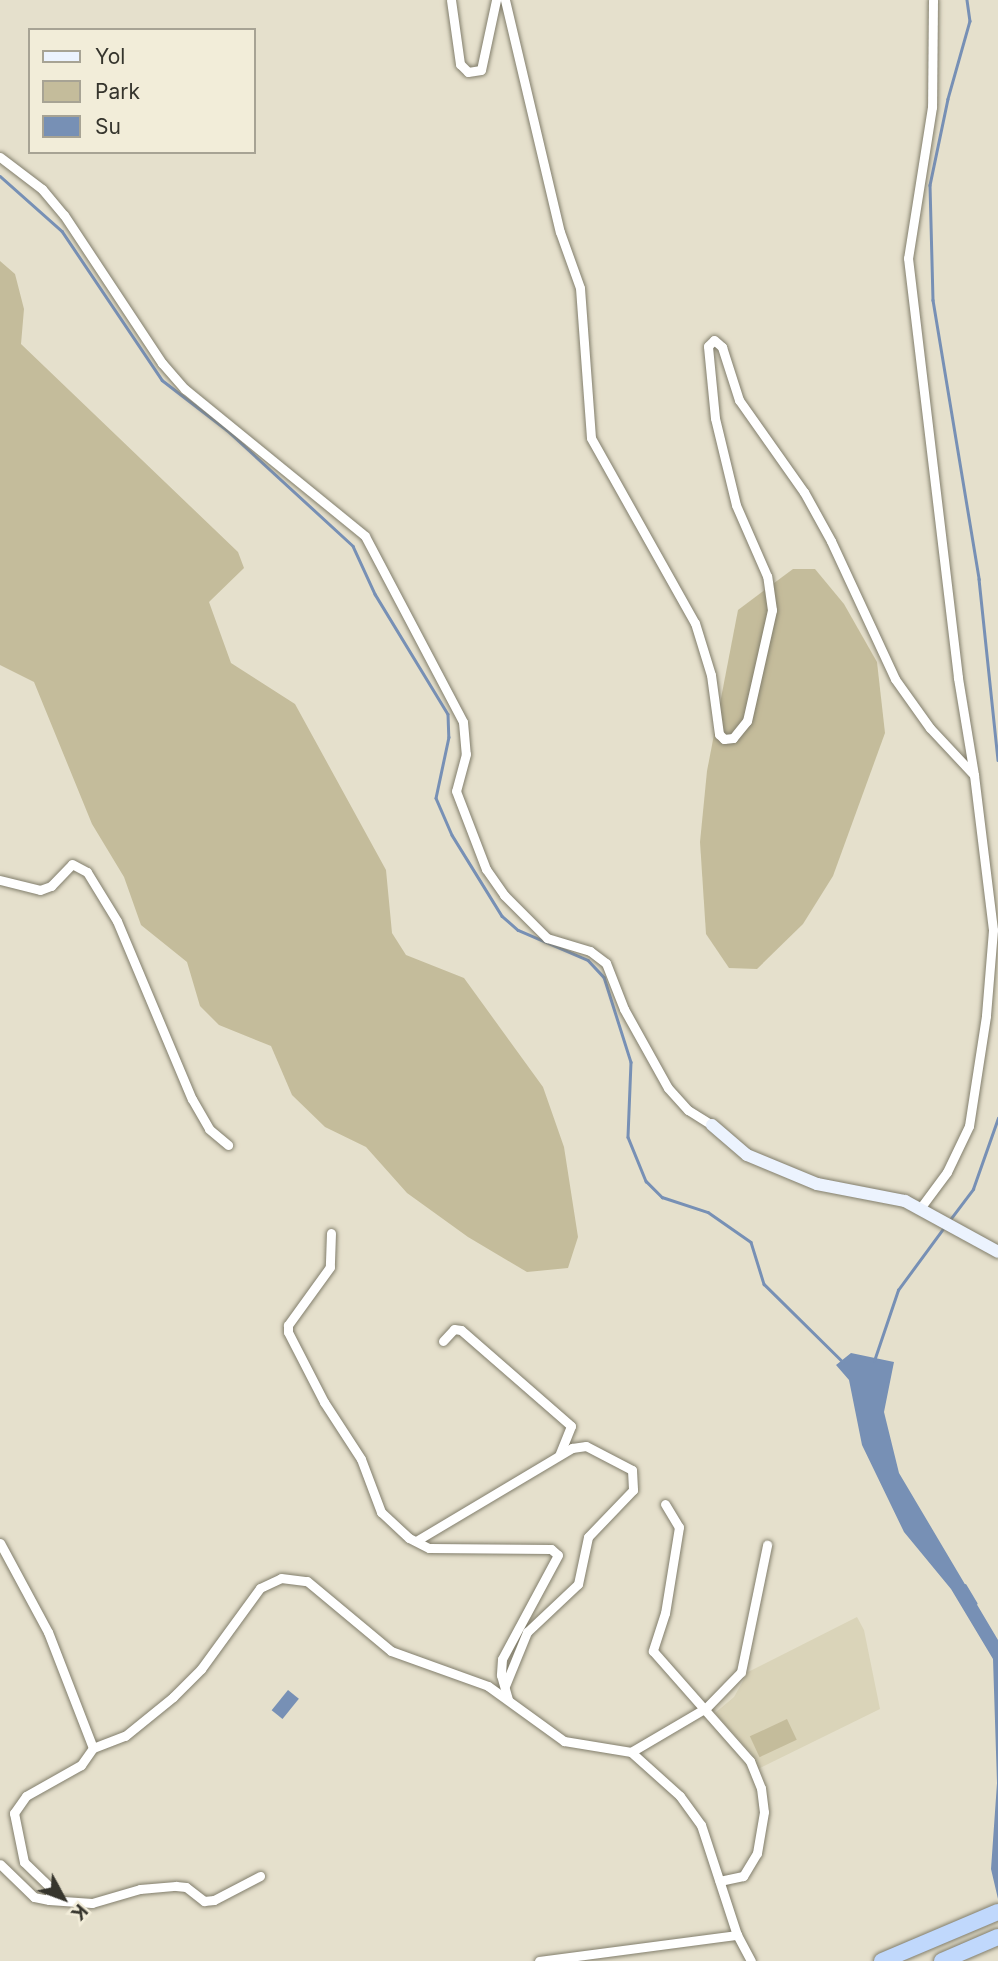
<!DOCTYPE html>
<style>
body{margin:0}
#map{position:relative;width:998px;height:1961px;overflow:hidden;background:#e5e0cc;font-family:Inter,sans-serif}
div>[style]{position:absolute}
.built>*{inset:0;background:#dad4b9}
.green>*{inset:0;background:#c4bc9b;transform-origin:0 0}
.water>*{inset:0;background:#7790b5;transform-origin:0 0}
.stream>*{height:2.5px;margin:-1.25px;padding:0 1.25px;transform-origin:1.25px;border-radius:1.25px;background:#7790b5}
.roads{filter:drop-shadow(0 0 2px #827e6c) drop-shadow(0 0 2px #827e6c)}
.street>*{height:9px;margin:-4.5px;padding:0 4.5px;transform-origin:4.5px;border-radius:4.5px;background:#fff}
.secondary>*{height:12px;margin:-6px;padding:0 6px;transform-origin:6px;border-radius:6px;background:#ecf3fe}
.highway>*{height:16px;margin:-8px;padding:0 8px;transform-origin:8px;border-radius:8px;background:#c0d8fc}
span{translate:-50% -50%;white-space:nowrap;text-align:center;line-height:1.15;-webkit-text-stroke:7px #f2edd9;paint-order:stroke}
.legend{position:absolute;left:28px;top:28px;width:228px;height:126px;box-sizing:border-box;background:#f2edd9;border:2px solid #a7a394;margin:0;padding:9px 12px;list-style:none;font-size:21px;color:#36352d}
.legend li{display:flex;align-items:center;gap:14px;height:35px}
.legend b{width:35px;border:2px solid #a7a394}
.north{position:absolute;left:28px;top:1863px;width:70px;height:70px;-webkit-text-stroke:5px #f2edd9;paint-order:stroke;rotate:131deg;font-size:19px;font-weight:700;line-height:28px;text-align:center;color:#36352d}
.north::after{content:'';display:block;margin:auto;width:24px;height:32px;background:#36352d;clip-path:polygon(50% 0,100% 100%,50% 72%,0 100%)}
</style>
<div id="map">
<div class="built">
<i style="clip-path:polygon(857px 1617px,864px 1630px,880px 1709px,758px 1769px,752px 1754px,715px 1713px,734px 1697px,748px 1672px)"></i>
</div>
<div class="green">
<i style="clip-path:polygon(0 261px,15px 274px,24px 309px,21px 344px,238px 552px,244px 568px,209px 602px,231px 663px,295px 704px,386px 870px,392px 933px,406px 955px,464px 978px,543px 1087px,564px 1147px,578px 1237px,568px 1268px,527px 1272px,468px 1237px,407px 1193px,366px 1147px,325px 1127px,292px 1095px,271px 1046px,219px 1025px,200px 1006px,187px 962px,141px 925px,124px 877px,92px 824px,34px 682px,0 665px)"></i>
<i style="clip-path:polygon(793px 569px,815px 569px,844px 604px,877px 662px,885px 733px,833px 876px,803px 924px,757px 969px,729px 968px,706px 934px,700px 842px,707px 771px,738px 610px)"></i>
<i style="left:787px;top:1719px;width:23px;height:41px;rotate:65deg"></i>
</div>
<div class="water">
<i style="clip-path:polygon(851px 1353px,894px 1362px,884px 1412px,899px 1473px,998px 1640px,998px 1899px,991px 1869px,997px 1783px,993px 1659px,951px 1589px,904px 1532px,862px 1445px,849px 1380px,836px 1365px)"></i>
<i style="left:288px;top:1690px;width:14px;height:26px;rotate:39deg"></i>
</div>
<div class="stream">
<i style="left:967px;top:0;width:21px;rotate:82deg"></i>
<i style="left:970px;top:21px;width:81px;rotate:105.8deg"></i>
<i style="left:948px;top:99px;width:88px;rotate:101.8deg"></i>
<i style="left:930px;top:185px;width:115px;rotate:88.5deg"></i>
<i style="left:933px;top:300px;width:283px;rotate:80.6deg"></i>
<i style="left:979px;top:579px;width:182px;rotate:84deg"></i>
<i style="left:0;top:176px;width:83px;rotate:41.6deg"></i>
<i style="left:62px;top:231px;width:179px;rotate:56.1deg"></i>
<i style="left:162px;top:380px;width:82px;rotate:37.6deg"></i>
<i style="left:227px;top:430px;width:171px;rotate:42.6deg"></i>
<i style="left:353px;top:546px;width:53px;rotate:65.4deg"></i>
<i style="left:375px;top:594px;width:140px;rotate:58.7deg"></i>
<i style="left:448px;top:714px;width:23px;rotate:88deg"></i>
<i style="left:449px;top:737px;width:62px;rotate:102deg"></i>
<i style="left:436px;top:798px;width:40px;rotate:66.6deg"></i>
<i style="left:452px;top:835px;width:95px;rotate:58.3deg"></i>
<i style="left:502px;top:916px;width:21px;rotate:41deg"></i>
<i style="left:518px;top:930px;width:76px;rotate:23.2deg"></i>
<i style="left:588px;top:960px;width:23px;rotate:47deg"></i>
<i style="left:604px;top:977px;width:89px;rotate:72.4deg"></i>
<i style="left:631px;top:1062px;width:75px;rotate:92.3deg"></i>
<i style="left:628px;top:1137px;width:48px;rotate:67.8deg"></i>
<i style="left:646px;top:1181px;width:23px;rotate:45deg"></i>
<i style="left:662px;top:1197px;width:48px;rotate:18.1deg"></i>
<i style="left:708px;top:1212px;width:52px;rotate:34.9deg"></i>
<i style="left:751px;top:1242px;width:44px;rotate:72.8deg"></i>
<i style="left:764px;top:1284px;width:111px;rotate:44.6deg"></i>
<i style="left:949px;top:1221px;width:40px;rotate:-53deg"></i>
<i style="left:973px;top:1189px;width:75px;rotate:-70.6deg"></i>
<i style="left:874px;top:1361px;width:75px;rotate:-71.3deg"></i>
<i style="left:898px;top:1290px;width:79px;rotate:-53.7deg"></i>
<i style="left:965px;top:1585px;width:21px;rotate:59deg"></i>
</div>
<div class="roads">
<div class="street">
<i style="left:451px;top:0;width:65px;rotate:82deg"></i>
<i style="left:460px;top:64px;width:11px;rotate:45deg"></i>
<i style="left:468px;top:72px;width:13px;rotate:-9deg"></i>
<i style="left:481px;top:70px;width:72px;rotate:-77.9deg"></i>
<i style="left:505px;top:0;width:238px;rotate:76.7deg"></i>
<i style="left:560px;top:232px;width:59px;rotate:70.3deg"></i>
<i style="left:580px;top:288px;width:150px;rotate:85.8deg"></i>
<i style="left:591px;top:438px;width:212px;rotate:60.7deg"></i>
<i style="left:695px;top:623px;width:54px;rotate:72.9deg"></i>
<i style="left:711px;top:675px;width:60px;rotate:82.3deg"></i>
<i style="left:719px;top:734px;width:7px;rotate:45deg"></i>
<i style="left:724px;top:739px;width:9px;rotate:-6deg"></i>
<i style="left:733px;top:738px;width:22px;rotate:-51deg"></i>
<i style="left:747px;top:721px;width:114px;rotate:-77.3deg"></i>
<i style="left:772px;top:610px;width:34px;rotate:-98deg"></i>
<i style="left:767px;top:576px;width:77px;rotate:-113.6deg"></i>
<i style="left:736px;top:505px;width:89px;rotate:-103.6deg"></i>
<i style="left:715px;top:418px;width:72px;rotate:-95.6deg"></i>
<i style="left:708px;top:346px;width:8px;rotate:-45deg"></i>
<i style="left:714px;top:340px;width:11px;rotate:41deg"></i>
<i style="left:722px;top:347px;width:56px;rotate:72.2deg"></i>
<i style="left:739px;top:400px;width:113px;rotate:54.8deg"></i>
<i style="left:804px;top:492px;width:56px;rotate:61.1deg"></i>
<i style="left:831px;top:541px;width:152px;rotate:65.1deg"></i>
<i style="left:895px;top:679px;width:60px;rotate:54.5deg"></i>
<i style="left:930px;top:728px;width:64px;rotate:46.9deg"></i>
<i style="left:974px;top:775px;width:156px;rotate:83deg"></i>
<i style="left:993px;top:930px;width:86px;rotate:94.7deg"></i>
<i style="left:986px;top:1016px;width:111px;rotate:98.8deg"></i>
<i style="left:969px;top:1126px;width:51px;rotate:115.6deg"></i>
<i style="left:947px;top:1172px;width:44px;rotate:126.6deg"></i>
<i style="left:933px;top:0;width:107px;rotate:90.5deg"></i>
<i style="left:932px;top:107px;width:153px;rotate:99deg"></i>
<i style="left:908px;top:258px;width:423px;rotate:83.2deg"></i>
<i style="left:958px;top:678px;width:98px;rotate:80.6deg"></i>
<i style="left:0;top:157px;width:53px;rotate:37.3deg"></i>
<i style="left:42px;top:189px;width:34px;rotate:50deg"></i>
<i style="left:64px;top:215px;width:178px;rotate:56.5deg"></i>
<i style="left:162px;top:363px;width:35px;rotate:49deg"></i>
<i style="left:185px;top:389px;width:232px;rotate:39.2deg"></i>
<i style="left:365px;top:536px;width:210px;rotate:62.2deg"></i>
<i style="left:463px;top:722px;width:32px;rotate:85deg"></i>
<i style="left:466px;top:754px;width:38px;rotate:105deg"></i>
<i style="left:456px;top:791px;width:84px;rotate:69deg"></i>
<i style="left:486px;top:869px;width:32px;rotate:55deg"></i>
<i style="left:504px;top:895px;width:61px;rotate:45deg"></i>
<i style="left:547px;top:938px;width:45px;rotate:16.8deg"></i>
<i style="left:590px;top:951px;width:20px;rotate:37deg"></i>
<i style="left:606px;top:963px;width:49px;rotate:68.6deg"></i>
<i style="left:624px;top:1009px;width:90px;rotate:60.9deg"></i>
<i style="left:668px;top:1088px;width:30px;rotate:48deg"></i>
<i style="left:688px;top:1110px;width:28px;rotate:32deg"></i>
<i style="left:0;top:880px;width:41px;rotate:14deg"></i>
<i style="left:40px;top:890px;width:12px;rotate:-20deg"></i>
<i style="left:51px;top:886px;width:30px;rotate:-46deg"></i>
<i style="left:72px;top:864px;width:17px;rotate:28deg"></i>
<i style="left:87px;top:872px;width:57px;rotate:58.5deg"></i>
<i style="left:117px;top:921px;width:193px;rotate:67.2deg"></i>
<i style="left:192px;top:1099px;width:34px;rotate:60deg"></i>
<i style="left:209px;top:1129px;width:25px;rotate:40deg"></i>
<i style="left:331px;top:1233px;width:34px;rotate:92deg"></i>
<i style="left:330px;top:1267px;width:72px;rotate:125.9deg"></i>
<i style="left:288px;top:1325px;width:7px;rotate:90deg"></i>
<i style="left:288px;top:1332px;width:79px;rotate:62.8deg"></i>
<i style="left:324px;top:1402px;width:68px;rotate:57deg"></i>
<i style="left:361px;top:1459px;width:57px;rotate:69.3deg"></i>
<i style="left:381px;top:1512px;width:38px;rotate:43deg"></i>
<i style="left:409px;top:1538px;width:22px;rotate:27deg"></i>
<i style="left:429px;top:1548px;width:122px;rotate:0.5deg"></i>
<i style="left:551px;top:1549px;width:9px;rotate:41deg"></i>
<i style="left:558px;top:1555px;width:118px;rotate:118.3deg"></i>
<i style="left:502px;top:1659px;width:16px;rotate:94deg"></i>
<i style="left:501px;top:1675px;width:26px;rotate:74deg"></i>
<i style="left:443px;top:1341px;width:16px;rotate:-47deg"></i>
<i style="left:454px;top:1329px;width:7px;rotate:8deg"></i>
<i style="left:461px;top:1330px;width:146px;rotate:41.1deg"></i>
<i style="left:571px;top:1426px;width:31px;rotate:112deg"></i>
<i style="left:665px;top:1504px;width:27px;rotate:59deg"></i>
<i style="left:679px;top:1527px;width:87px;rotate:99.2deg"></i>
<i style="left:665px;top:1613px;width:40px;rotate:108deg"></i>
<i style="left:653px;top:1651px;width:147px;rotate:48.6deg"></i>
<i style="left:750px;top:1761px;width:29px;rotate:68deg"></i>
<i style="left:761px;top:1788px;width:24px;rotate:83deg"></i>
<i style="left:764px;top:1812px;width:42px;rotate:99.7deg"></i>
<i style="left:757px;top:1853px;width:27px;rotate:121deg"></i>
<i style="left:743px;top:1876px;width:24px;rotate:168deg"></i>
<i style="left:416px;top:1541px;width:182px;rotate:-30.8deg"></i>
<i style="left:572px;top:1448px;width:14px;rotate:-8deg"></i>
<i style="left:586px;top:1446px;width:52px;rotate:27.6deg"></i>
<i style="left:632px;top:1470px;width:20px;rotate:87deg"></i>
<i style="left:633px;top:1490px;width:65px;rotate:133.8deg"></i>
<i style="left:588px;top:1537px;width:48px;rotate:102deg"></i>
<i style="left:578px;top:1584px;width:70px;rotate:136.7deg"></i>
<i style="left:527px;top:1632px;width:58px;rotate:112.2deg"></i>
<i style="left:0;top:1543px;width:101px;rotate:61.7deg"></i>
<i style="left:48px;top:1632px;width:124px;rotate:68.8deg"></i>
<i style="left:93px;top:1748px;width:21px;rotate:125deg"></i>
<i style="left:81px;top:1765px;width:63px;rotate:150.6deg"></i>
<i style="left:26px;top:1796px;width:21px;rotate:125deg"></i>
<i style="left:14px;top:1813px;width:50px;rotate:78.5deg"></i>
<i style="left:24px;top:1862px;width:37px;rotate:44deg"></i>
<i style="left:51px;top:1888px;width:12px;rotate:99deg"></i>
<i style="left:49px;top:1900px;width:15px;rotate:-169deg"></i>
<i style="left:34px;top:1897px;width:47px;rotate:-135.9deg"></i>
<i style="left:93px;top:1748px;width:34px;rotate:-21deg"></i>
<i style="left:125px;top:1736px;width:62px;rotate:-39.1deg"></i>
<i style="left:173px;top:1697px;width:40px;rotate:-45deg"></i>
<i style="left:201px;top:1669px;width:100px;rotate:-53.9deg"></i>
<i style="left:260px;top:1588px;width:23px;rotate:-25deg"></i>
<i style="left:281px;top:1578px;width:26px;rotate:7deg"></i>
<i style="left:307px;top:1581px;width:109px;rotate:39.8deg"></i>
<i style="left:391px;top:1651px;width:103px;rotate:19.8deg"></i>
<i style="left:488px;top:1686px;width:94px;rotate:35.9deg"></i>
<i style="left:564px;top:1741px;width:68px;rotate:9.3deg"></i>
<i style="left:49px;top:1900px;width:43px;rotate:4deg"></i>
<i style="left:92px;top:1903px;width:50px;rotate:-16.3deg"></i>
<i style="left:140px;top:1889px;width:36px;rotate:-5deg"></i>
<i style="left:176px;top:1886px;width:10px;rotate:6deg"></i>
<i style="left:186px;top:1887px;width:23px;rotate:38deg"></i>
<i style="left:204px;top:1901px;width:10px;rotate:-6deg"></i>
<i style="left:214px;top:1900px;width:52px;rotate:-27.6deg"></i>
<i style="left:539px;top:1961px;width:200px;rotate:-7.5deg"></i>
<i style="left:751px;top:1961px;width:30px;rotate:-118deg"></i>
<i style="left:737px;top:1935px;width:116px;rotate:-108.1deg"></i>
<i style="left:701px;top:1825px;width:36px;rotate:-126deg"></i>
<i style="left:680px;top:1796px;width:66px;rotate:-138.1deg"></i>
<i style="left:631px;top:1752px;width:87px;rotate:-30.4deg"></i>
<i style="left:706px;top:1708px;width:50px;rotate:-45.8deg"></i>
<i style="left:741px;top:1672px;width:130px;rotate:-78.4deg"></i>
</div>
<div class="secondary">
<i style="left:712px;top:1125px;width:46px;rotate:40.6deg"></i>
<i style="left:747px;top:1155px;width:76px;rotate:22.5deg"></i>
<i style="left:817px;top:1184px;width:90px;rotate:10.9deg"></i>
<i style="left:905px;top:1201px;width:106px;rotate:28.7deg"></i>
</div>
<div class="highway">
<i style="left:882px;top:1961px;width:126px;rotate:-22.9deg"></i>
<i style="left:942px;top:1961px;width:61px;rotate:-23.2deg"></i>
</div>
</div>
<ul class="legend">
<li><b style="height:9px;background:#ecf3fe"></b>Yol</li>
<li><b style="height:19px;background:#c4bc9b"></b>Park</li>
<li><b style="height:19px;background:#7790b5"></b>Su</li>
</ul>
<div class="north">K</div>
</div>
